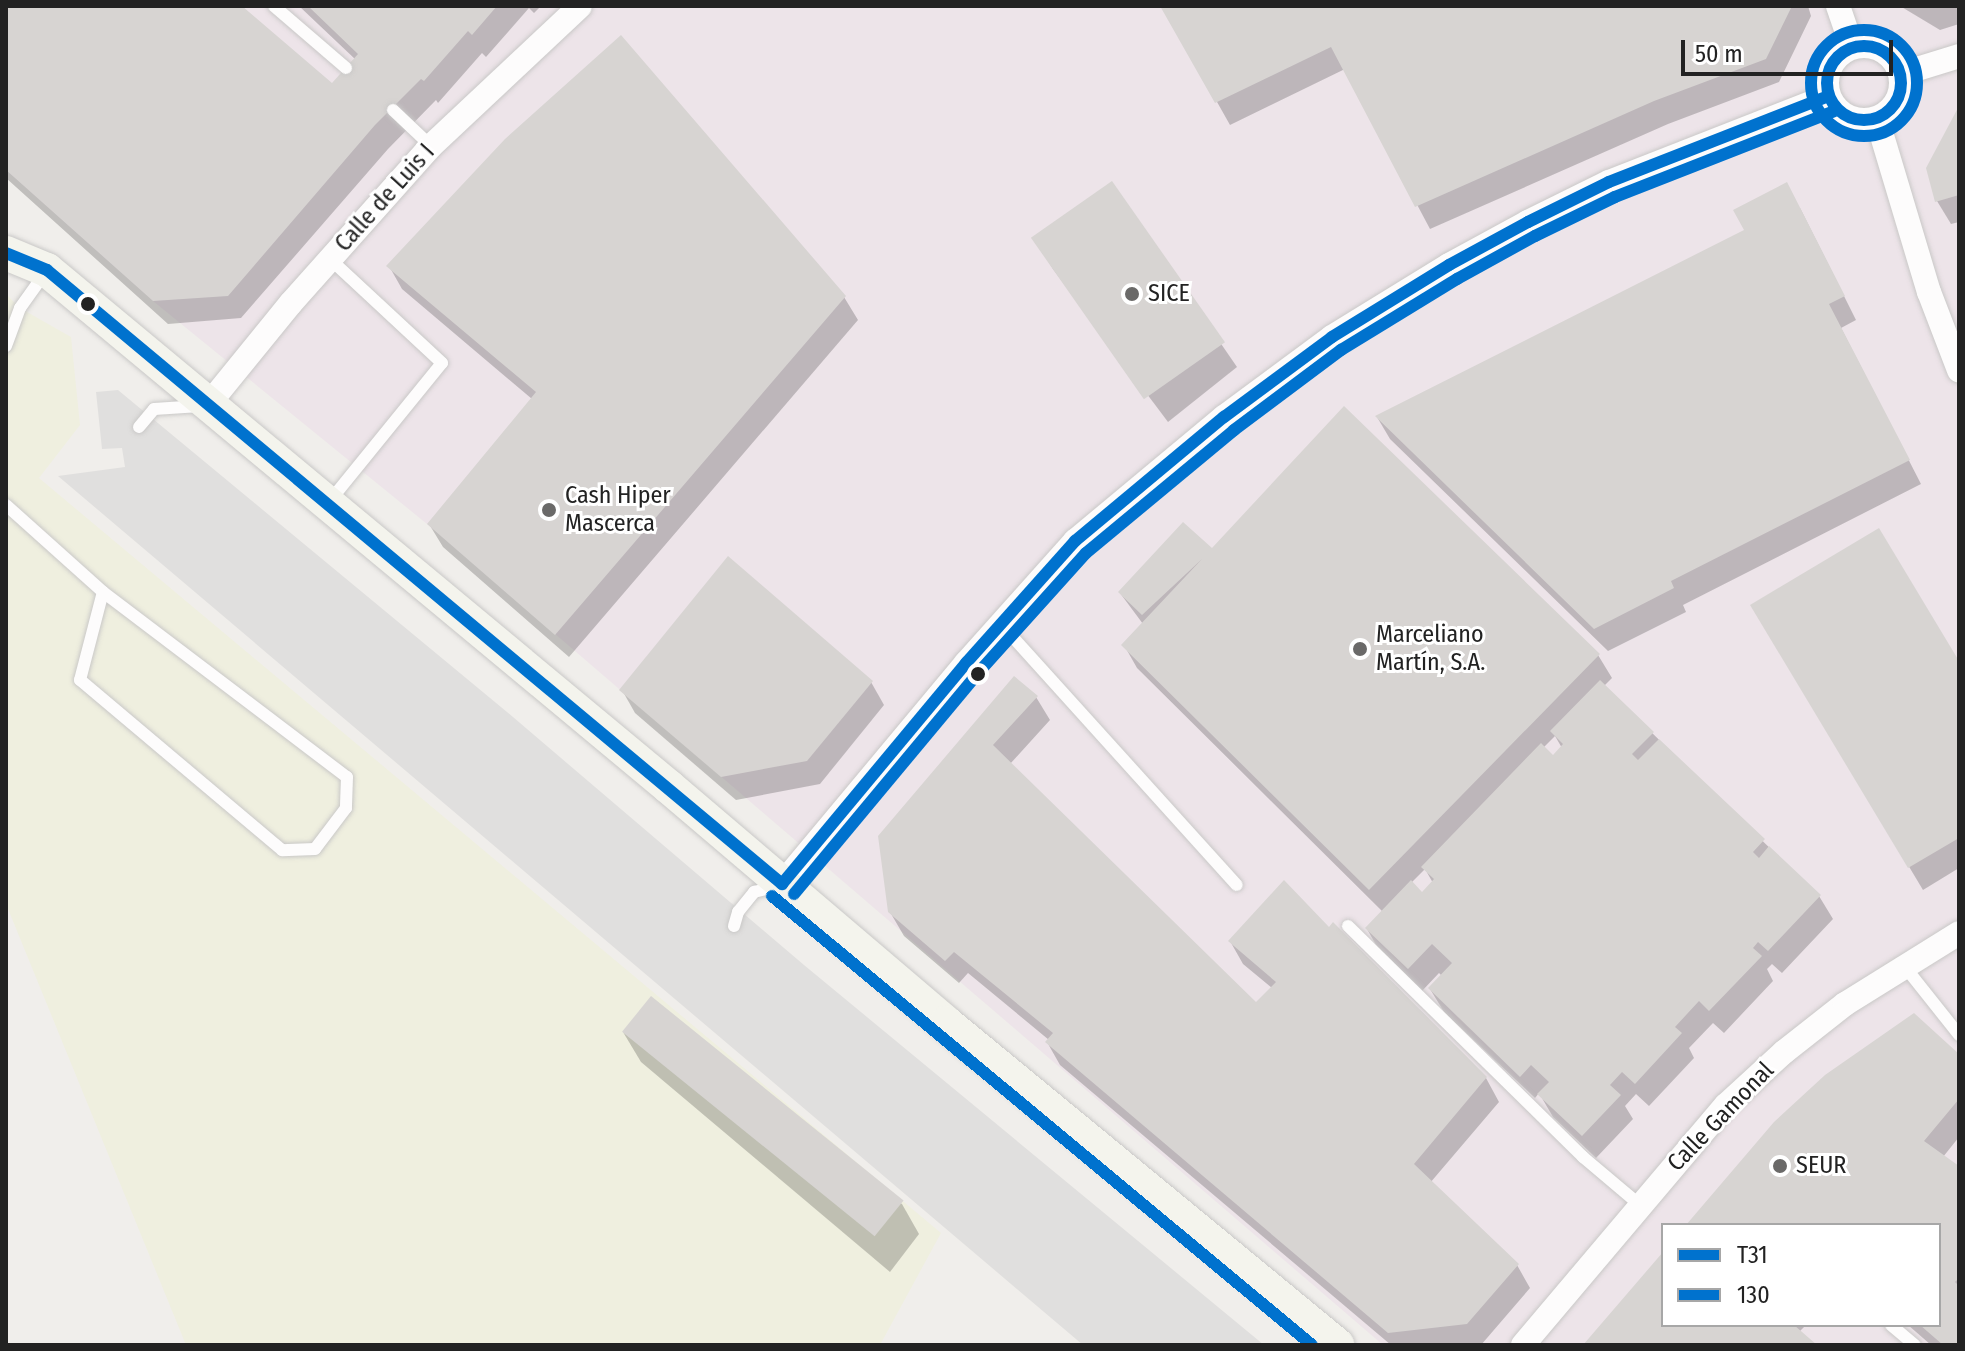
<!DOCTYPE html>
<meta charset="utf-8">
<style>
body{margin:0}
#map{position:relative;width:1965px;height:1351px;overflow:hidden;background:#f0eeeb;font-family:"Fira Sans Condensed",sans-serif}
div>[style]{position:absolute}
.industrial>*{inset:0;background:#ede4e9}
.farmland>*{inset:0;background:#efefdf}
.parking>*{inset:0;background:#e0dfde}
.shadow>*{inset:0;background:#0003}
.building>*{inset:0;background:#d7d4d2;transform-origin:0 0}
.roads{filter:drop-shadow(0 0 2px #c9c8c7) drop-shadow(0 0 2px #c9c8c7)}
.lane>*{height:12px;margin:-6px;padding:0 6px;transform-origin:6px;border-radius:6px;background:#fdfcfc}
.street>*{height:24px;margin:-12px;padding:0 12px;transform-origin:12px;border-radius:12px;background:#fdfcfc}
.street>.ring{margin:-12px;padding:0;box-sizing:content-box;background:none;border:24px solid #fdfcfc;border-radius:50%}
.secondary>*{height:34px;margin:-17px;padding:0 17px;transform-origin:17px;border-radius:17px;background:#f4f4ed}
.bus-1>*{height:12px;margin:-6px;padding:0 6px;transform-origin:6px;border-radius:6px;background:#0072ce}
.bus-1>.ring{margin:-6px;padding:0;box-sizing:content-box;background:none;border:12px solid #0072ce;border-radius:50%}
.bus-2>*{height:12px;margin:-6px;padding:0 6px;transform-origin:6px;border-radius:6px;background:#0072ce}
.bus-2>.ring{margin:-6px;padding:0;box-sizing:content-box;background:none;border:12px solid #0072ce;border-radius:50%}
.dots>*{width:22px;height:22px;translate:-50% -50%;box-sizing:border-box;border:4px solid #fff;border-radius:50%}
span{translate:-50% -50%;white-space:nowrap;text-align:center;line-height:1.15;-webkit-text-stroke:6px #fff;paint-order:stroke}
.street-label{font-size:24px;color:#222}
.poi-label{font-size:24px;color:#222}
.left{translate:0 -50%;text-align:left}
.frame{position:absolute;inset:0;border:8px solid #222;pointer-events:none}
.legend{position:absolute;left:1661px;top:1223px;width:280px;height:104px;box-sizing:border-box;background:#fff;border:2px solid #a7a7a7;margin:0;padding:10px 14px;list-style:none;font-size:24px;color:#222}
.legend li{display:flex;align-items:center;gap:16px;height:40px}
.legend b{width:40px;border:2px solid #a7a7a7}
.scale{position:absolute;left:1681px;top:40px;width:212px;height:36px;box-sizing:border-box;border:4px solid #222;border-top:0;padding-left:10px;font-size:24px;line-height:28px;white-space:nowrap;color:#222;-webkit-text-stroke:6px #fff;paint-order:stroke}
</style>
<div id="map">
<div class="industrial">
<i style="clip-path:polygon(evenodd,6px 6px,1959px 6px,1959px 1345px,1383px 1345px,427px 524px,153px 301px,6px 170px,6px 6px,1663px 1225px,1939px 1225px,1939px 1325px,1663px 1325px,1663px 1225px)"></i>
</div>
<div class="farmland">
<i style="clip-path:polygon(6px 294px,20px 308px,71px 337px,80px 425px,39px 478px,941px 1233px,880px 1345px,186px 1345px,6px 904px)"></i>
</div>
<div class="parking">
<i style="clip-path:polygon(118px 390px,507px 712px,804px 965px,1264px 1345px,1083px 1345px,58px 476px,125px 467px,122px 448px,102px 449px,96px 392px)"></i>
</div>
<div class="shadow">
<i style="clip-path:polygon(6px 6px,241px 6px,332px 86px,356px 60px,299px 6px,541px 6px,534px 13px,529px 8px,486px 57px,482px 53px,438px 103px,436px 100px,388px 149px,241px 318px,168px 324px,6px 178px)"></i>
<i style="clip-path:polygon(1163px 6px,1808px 6px,1811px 16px,1779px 82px,1668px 124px,1430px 229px,1345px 69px,1230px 125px)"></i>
<i style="clip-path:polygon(1900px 6px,1959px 6px,1959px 24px,1940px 30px)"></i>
<i style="clip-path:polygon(1959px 110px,1959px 222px,1951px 224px,1937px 201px)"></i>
<i style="clip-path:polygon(1111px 184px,1237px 367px,1168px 422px,1053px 269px,1039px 246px)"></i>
<i style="clip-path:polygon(1800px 208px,1856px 320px,1841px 328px,1921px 484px,1683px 605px,1686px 612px,1608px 651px,1390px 439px,1377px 417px)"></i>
<i style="clip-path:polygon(389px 266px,844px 297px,858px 320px,569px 657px,443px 547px,429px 524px,532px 399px,402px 289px)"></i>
<i style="clip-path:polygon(evenodd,1212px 551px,1598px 655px,1612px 678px,1604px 686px,1819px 896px,1833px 919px,1782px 973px,1772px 964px,1767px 969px,1773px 981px,1724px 1033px,1713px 1023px,1689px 1048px,1694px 1058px,1649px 1106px,1636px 1094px,1625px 1106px,1633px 1119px,1596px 1158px,1553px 1117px,1539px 1093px,1535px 1098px,1444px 1012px,1430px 989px,1442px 976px,1439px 973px,1422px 991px,1380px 952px,1367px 929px,1383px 912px,1137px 668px,1124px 645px,1143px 624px,1120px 593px,1212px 551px,1555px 736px,1562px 748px,1553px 758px,1543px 748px,1555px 736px,1212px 551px,1425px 869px,1433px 883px,1422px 894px,1411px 883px,1425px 869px)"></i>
<i style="clip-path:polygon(1766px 628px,1959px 665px,1959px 868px,1923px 890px)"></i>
<i style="clip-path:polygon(871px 682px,884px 705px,820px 784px,736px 800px,635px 713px,622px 690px)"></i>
<i style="clip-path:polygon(1036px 697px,1050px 720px,1010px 764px,1256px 1005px,1272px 988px,1243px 964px,1230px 941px,1329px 929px,1486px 1078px,1499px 1102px,1430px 1183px,1517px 1265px,1530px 1288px,1481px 1345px,1391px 1345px,1060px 1065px,1047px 1042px,1049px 1040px,968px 973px,959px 983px,904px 936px,890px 912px,880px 836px)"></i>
<i style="clip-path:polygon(623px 1032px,902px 1204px,919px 1234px,890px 1272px,641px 1062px)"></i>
<i style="clip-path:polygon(1959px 1057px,1959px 1137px,1943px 1157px,1959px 1169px,1959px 1345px,1931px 1345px,1908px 1325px,1939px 1325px,1939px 1225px,1689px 1225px)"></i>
<i style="clip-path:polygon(1663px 1256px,1663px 1325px,1806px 1325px,1799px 1332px,1814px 1345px,1587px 1345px)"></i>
</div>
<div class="building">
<i style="clip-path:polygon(6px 6px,242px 6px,332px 83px,358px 54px,308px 6px,497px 6px,472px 35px,468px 31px,424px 81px,421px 79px,375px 125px,228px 296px,153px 301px,6px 170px)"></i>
<i style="clip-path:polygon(1160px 6px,1792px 6px,1766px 59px,1654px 101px,1415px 207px,1331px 47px,1215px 103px)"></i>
<i style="clip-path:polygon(621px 35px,846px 296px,555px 635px,427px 524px,536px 392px,386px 266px,505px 139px)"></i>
<i style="clip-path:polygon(1959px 106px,1959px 195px,1935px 202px,1926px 168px)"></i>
<i style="left:1112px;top:181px;width:197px;height:99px;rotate:55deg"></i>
<i style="clip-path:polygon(1787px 182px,1845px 296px,1829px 304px,1910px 460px,1671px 581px,1674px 588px,1594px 629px,1375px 416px,1744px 230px,1733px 210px)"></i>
<i style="clip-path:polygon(1344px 406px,1600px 654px,1369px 890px,1121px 645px,1202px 559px,1142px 615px,1118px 592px,1183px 522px,1212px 548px)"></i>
<i style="clip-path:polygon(1879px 528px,1959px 661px,1959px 838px,1908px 868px,1750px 605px)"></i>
<i style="clip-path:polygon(728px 556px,873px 681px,807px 761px,721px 777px,619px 690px)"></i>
<i style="clip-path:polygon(1014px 676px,1038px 696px,993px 745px,1256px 1002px,1276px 982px,1228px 941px,1284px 880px,1329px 927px,1333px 922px,1487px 1077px,1414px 1164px,1519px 1264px,1467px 1324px,1388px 1333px,1045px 1042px,1053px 1033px,954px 952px,945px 961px,888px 912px,878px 836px)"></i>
<i style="clip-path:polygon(1600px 680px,1654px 732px,1632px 754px,1638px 760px,1659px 739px,1765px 839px,1753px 852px,1759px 858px,1769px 846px,1821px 895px,1768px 951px,1758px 942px,1753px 948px,1762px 956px,1709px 1011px,1699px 1001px,1675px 1027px,1682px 1033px,1635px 1084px,1622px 1072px,1610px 1085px,1621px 1095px,1582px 1136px,1537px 1094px,1549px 1082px,1531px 1065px,1520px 1077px,1428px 988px,1452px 963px,1432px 944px,1408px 969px,1365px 928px,1411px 880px,1422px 892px,1434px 879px,1421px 867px,1541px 743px,1553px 755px,1563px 744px,1550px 731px)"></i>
<i style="left:651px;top:996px;width:325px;height:46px;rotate:39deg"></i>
<i style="clip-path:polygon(1914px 1013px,1959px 1054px,1959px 1099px,1924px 1141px,1959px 1166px,1959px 1278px,1955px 1282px,1959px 1286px,1959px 1345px,1943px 1345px,1920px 1325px,1939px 1325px,1939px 1225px,1686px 1225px,1774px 1122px,1825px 1075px)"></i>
<i style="clip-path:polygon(1663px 1252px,1663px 1325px,1794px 1325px,1817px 1345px,1583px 1345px)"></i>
</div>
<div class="roads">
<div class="lane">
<i style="left:274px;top:6px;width:95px;rotate:40.7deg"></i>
<i style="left:393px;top:110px;width:52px;rotate:43.5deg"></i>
<i style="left:6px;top:346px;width:40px;rotate:-69.8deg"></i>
<i style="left:20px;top:308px;width:43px;rotate:-54.5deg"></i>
<i style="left:139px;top:427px;width:23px;rotate:-50deg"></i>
<i style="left:154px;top:409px;width:46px;rotate:-3.7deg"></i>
<i style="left:329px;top:502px;width:179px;rotate:-50.9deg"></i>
<i style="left:442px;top:363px;width:153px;rotate:-137.1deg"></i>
<i style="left:6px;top:505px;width:130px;rotate:41.9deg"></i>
<i style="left:103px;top:592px;width:306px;rotate:37.2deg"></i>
<i style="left:347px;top:777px;width:31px;rotate:92deg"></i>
<i style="left:346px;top:808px;width:51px;rotate:127.1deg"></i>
<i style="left:315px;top:849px;width:33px;rotate:178deg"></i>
<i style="left:282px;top:850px;width:264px;rotate:-139.9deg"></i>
<i style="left:80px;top:680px;width:91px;rotate:-75.4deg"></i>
<i style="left:1000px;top:623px;width:353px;rotate:47.9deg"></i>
<i style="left:734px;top:926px;width:15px;rotate:-74deg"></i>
<i style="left:738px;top:912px;width:26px;rotate:-51deg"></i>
<i style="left:754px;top:892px;width:25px;rotate:-14deg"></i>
<i style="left:1348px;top:926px;width:330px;rotate:44.5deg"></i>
<i style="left:1583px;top:1157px;width:75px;rotate:40.1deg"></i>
<i style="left:1905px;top:967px;width:87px;rotate:51.5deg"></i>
<i style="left:1891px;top:1325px;width:31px;rotate:40deg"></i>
</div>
<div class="street">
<i style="left:1838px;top:6px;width:43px;rotate:71.1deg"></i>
<i class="ring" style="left:1827px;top:46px;width:50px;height:50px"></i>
<i style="left:1901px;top:74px;width:61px;rotate:-17.2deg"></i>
<i style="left:1877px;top:119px;width:181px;rotate:73.3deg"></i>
<i style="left:1929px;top:292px;width:84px;rotate:69deg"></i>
<i style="left:208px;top:405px;width:132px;rotate:-50.9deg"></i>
<i style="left:291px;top:303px;width:210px;rotate:-48.3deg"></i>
<i style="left:431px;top:146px;width:204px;rotate:-43.2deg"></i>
<i style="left:782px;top:884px;width:288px;rotate:-50.2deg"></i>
<i style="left:966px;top:663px;width:164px;rotate:-48.2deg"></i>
<i style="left:1075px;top:541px;width:194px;rotate:-39.8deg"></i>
<i style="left:1224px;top:417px;width:134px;rotate:-36.5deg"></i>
<i style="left:1332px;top:337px;width:137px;rotate:-31.6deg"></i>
<i style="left:1449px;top:265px;width:90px;rotate:-28.6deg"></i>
<i style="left:1528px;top:222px;width:90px;rotate:-26.3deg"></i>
<i style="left:1609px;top:182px;width:235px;rotate:-21.4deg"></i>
<i style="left:1523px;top:1345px;width:314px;rotate:-49.8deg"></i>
<i style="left:1726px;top:1105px;width:79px;rotate:-42.4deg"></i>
<i style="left:1784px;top:1052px;width:78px;rotate:-38.2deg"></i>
<i style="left:1845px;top:1004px;width:134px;rotate:-31.9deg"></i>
</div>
<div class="secondary">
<i style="left:6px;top:253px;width:44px;rotate:22.5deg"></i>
<i style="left:47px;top:270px;width:809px;rotate:39.73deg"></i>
<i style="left:669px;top:787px;width:364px;rotate:40.4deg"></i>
<i style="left:946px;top:1023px;width:507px;rotate:39.47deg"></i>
</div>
</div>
<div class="bus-1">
<i class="ring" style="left:1827px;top:46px;width:62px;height:62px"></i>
<i style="left:6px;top:253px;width:44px;rotate:22.5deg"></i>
<i style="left:47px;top:270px;width:958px;rotate:39.87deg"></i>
<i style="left:782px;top:884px;width:288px;rotate:-50.2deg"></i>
<i style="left:966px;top:663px;width:164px;rotate:-48.2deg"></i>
<i style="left:1075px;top:541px;width:194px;rotate:-39.8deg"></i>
<i style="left:1224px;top:417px;width:134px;rotate:-36.5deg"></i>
<i style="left:1332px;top:337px;width:137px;rotate:-31.6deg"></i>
<i style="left:1449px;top:265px;width:90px;rotate:-28.6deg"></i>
<i style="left:1528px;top:222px;width:90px;rotate:-26.3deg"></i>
<i style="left:1609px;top:182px;width:235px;rotate:-21.4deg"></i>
</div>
<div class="bus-2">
<i class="ring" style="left:1811px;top:30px;width:94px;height:94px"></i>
<i style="left:794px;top:894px;width:288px;rotate:-50.2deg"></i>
<i style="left:978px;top:673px;width:161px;rotate:-48deg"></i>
<i style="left:1086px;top:553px;width:192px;rotate:-39.7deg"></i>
<i style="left:1234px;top:430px;width:134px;rotate:-36.8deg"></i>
<i style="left:1341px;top:350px;width:136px;rotate:-31.5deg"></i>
<i style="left:1457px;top:279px;width:89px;rotate:-28.9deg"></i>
<i style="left:1535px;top:236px;width:89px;rotate:-26deg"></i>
<i style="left:1615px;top:197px;width:235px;rotate:-21.4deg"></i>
<i style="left:772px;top:896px;width:702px;rotate:39.74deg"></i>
</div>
<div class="dots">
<i style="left:1132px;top:294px;background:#6a6968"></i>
<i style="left:88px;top:304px;background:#222"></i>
<i style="left:549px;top:510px;background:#6a6968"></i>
<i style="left:1360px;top:649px;background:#6a6968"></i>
<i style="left:978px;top:674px;background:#222"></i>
<i style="left:1780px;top:1166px;background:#6a6968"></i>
</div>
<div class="street-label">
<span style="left:385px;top:198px;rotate:-48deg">Calle de Luis I</span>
<span style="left:1721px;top:1117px;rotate:-46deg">Calle Gamonal</span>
</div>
<div class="poi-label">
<span class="left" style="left:1148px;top:294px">SICE</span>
<span class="left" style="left:565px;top:510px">Cash Hiper<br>Mascerca</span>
<span class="left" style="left:1376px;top:649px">Marceliano<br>Martín, S.A.</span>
<span class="left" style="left:1796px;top:1166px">SEUR</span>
</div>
<div class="frame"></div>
<ul class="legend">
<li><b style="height:10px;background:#0072ce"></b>T31</li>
<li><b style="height:10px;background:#0072ce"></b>130</li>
</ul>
<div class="scale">50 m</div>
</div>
